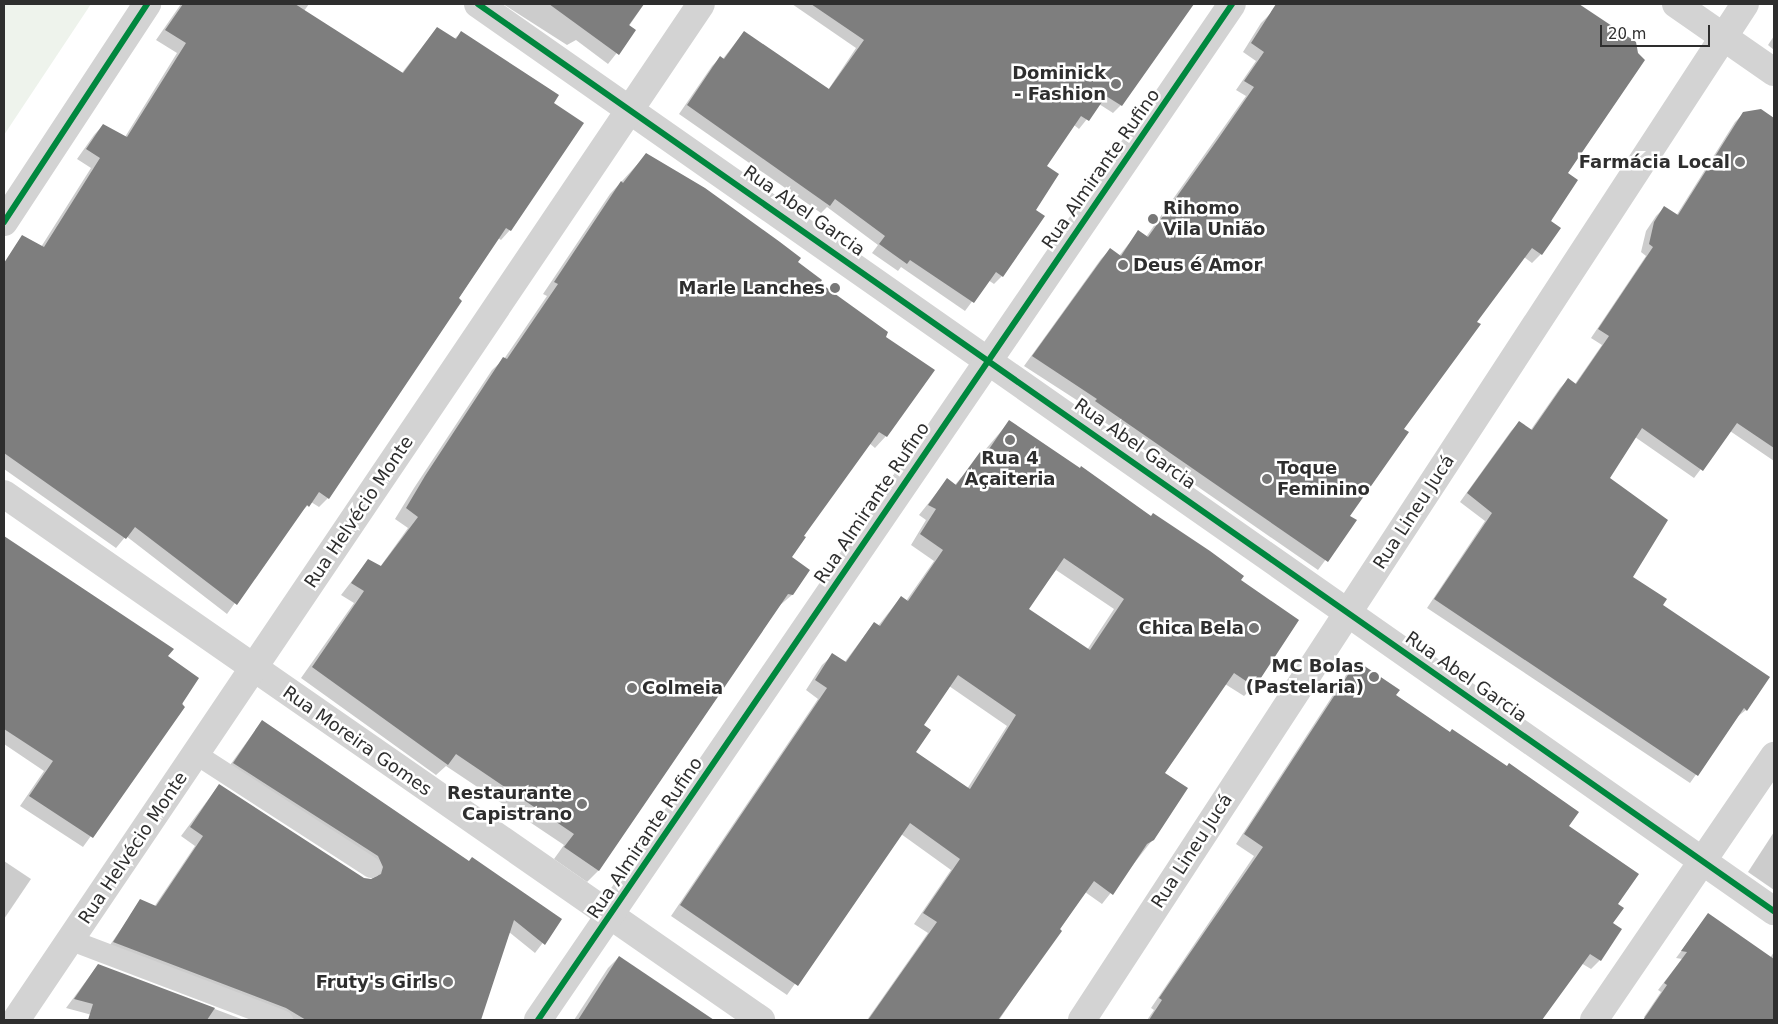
<!DOCTYPE html>
<meta charset="utf-8">
<style>
body{margin:0}
#map{position:relative;width:1778px;height:1024px;overflow:hidden;background:#fff;font-family:"DejaVu Sans",sans-serif}
div>[style]{position:absolute}
.green>*{inset:0;background:#eef3ec}
.shadow>*{inset:0;background:#0003}
.building>*{inset:0;background:#7e7e7e}
.service>*{height:21px;margin:-10.5px;padding:0 10.5px;transform-origin:10.5px;border-radius:10.5px;background:#d3d3d3}
.minor>*{height:28px;margin:-14px;padding:0 14px;transform-origin:14px;border-radius:14px;background:#d3d3d3}
.tertiary>*{height:28px;margin:-14px;padding:0 14px;transform-origin:14px;border-radius:14px;background:#d3d3d3}
.cycleway>*{height:6px;margin:-3px;padding:0 3px;transform-origin:3px;border-radius:3px;background:#00873e}
.dots>*{width:14px;height:14px;translate:-50% -50%;box-sizing:border-box;border:2px solid #fff;border-radius:50%}
span{translate:-50% -50%;white-space:nowrap;text-align:center;line-height:1.15;-webkit-text-stroke:5px #fff;paint-order:stroke}
.poi-label{font-size:18px;color:#2e2e2e;font-weight:700}
.right{translate:-100% -50%;text-align:right}
.left{translate:0 -50%;text-align:left}
.street-label{font-size:18px;color:#2e2e2e}
.frame{position:absolute;inset:0;border:5px solid #2e2e2e;pointer-events:none}
.scale{position:absolute;left:1600px;top:25px;width:110px;height:22px;box-sizing:border-box;border:2px solid #2e2e2e;border-top:0;padding-left:6px;font-size:15px;line-height:18px;white-space:nowrap;color:#2e2e2e;-webkit-text-stroke:4px #fff;paint-order:stroke}
</style>
<div id="map">
<div class="green">
<i style="clip-path:polygon(4px 4px,91px 4px,4px 135px)"></i>
</div>
<div class="shadow">
<i style="clip-path:polygon(181px 4px,309px 4px,304px 11px,401px 74px,437px 28px,454px 39px,461px 33px,553px 103px,510px 230px,501px 240px,498px 238px,328px 498px,319px 507px,311px 502px,298px 515px,227px 614px,126px 536px,116px 548px,4px 469px,4px 264px,15px 248px,41px 247px,91px 168px,77px 159px,94px 135px,103px 125px,125px 137px,177px 53px,156px 40px)"></i>
<i style="clip-path:polygon(503px 4px,644px 4px,629px 26px,635px 30px,608px 64px,576px 40px,567px 45px)"></i>
<i style="clip-path:polygon(792px 4px,1191px 4px,1121px 105px,1113px 113px,1099px 104px,1079px 129px,1074px 125px,1045px 166px,1034px 210px,1002px 276px,994px 284px,988px 280px,965px 311px,901px 267px,898px 271px,872px 253px,878px 245px,827px 207px,821px 213px,679px 114px,712px 66px,720px 58px,722px 60px,744px 32px,828px 90px,856px 48px)"></i>
<i style="clip-path:polygon(1296px 4px,1578px 4px,1635px 43px,1566px 173px,1541px 254px,1532px 263px,1524px 257px,1475px 323px,1402px 429px,1349px 516px,1355px 520px,1318px 570px,1087px 410px,1089px 408px,1024px 366px,1101px 259px,1110px 250px,1119px 256px,1138px 232px,1146px 237px,1246px 96px,1236px 90px,1256px 61px,1243px 52px,1261px 23px,1270px 14px,1292px 10px)"></i>
<i style="clip-path:polygon(1774px 36px,1774px 50px,1768px 45px)"></i>
<i style="clip-path:polygon(1760px 110px,1774px 119px,1774px 202px,1761px 224px,1774px 233px,1774px 287px,1768px 297px,1774px 301px,1774px 461px,1730px 431px,1694px 478px,1635px 437px,1608px 478px,1631px 577px,1662px 605px,1746px 710px,1737px 717px,1690px 783px,1427px 608px,1485px 521px,1460px 502px,1511px 431px,1519px 423px,1530px 431px,1560px 388px,1568px 380px,1575px 384px,1602px 345px,1591px 338px,1646px 256px,1641px 252px,1646px 231px,1656px 216px,1664px 208px,1676px 216px,1735px 122px,1744px 113px)"></i>
<i style="clip-path:polygon(646px 155px,796px 262px,884px 337px,933px 370px,886px 436px,875px 448px,869px 443px,802px 536px,790px 557px,792px 595px,779px 606px,598px 871px,587px 882px,554px 859px,564px 845px,446px 766px,436px 775px,301px 678px,354px 603px,341px 595px,368px 560px,380px 567px,408px 528px,395px 519px,414px 488px,492px 370px,504px 359px,547px 296px,543px 294px,610px 194px)"></i>
<i style="clip-path:polygon(evenodd,1009px 422px,1239px 581px,1254px 686px,1244px 696px,1225px 684px,1164px 773px,1154px 838px,1102px 904px,1085px 892px,999px 1020px,867px 1020px,928px 933px,914px 924px,951px 870px,901px 834px,787px 995px,671px 916px,818px 699px,806px 690px,822px 665px,833px 655px,844px 663px,874px 623px,878px 626px,901px 597px,906px 601px,934px 561px,911px 545px,926px 520px,919px 515px,947px 480px,954px 486px,1009px 422px,1056px 570px,1114px 609px,1087px 650px,1027px 609px,1056px 570px,1009px 422px,949px 686px,1007px 726px,967px 789px,914px 752px,922px 726px,949px 686px)"></i>
<i style="clip-path:polygon(4px 538px,172px 649px,166px 656px,184px 707px,83px 847px,20px 806px,44px 771px,4px 744px)"></i>
<i style="clip-path:polygon(1357px 663px,1394px 696px,1568px 826px,1616px 904px,1600px 960px,1591px 969px,1581px 963px,1540px 1020px,1147px 1020px,1154px 1010px,1151px 1008px,1254px 856px,1236px 844px,1348px 672px)"></i>
<i style="clip-path:polygon(262px 721px,468px 862px,561px 919px,535px 953px,509px 932px,478px 1020px,280px 1020px,105px 952px,141px 901px,154px 907px,195px 846px,181px 836px,219px 785px,364px 879px,374px 879px,369px 866px,225px 772px)"></i>
<i style="clip-path:polygon(1774px 832px,1774px 890px,1748px 872px)"></i>
<i style="clip-path:polygon(4px 861px,31px 879px,4px 919px)"></i>
<i style="clip-path:polygon(1708px 915px,1770px 958px,1774px 952px,1774px 1020px,1648px 1020px,1644px 1017px,1661px 992px,1658px 990px,1682px 959px,1676px 958px)"></i>
<i style="clip-path:polygon(619px 957px,708px 1020px,574px 1020px,608px 968px)"></i>
<i style="clip-path:polygon(98px 965px,244px 1020px,89px 1020px,92px 1015px,66px 1008px)"></i>
</div>
<div class="building">
<i style="clip-path:polygon(183px 4px,295px 4px,403px 73px,437px 27px,456px 39px,461px 31px,559px 95px,554px 103px,584px 123px,511px 231px,506px 228px,459px 298px,462px 301px,329px 499px,319px 492px,309px 507px,307px 505px,237px 605px,135px 527px,126px 539px,4px 453px,4px 263px,22px 235px,44px 247px,100px 158px,86px 149px,103px 124px,127px 137px,186px 43px,165px 30px)"></i>
<i style="clip-path:polygon(549px 4px,644px 4px,629px 25px,636px 30px,619px 55px)"></i>
<i style="clip-path:polygon(811px 4px,1194px 4px,1122px 106px,1106px 96px,1089px 121px,1081px 116px,1047px 166px,1059px 174px,1036px 210px,1045px 216px,1003px 277px,996px 272px,974px 303px,910px 260px,907px 264px,879px 244px,885px 236px,835px 199px,830px 206px,687px 105px,720px 56px,724px 59px,744px 31px,829px 89px,864px 40px)"></i>
<i style="clip-path:polygon(1276px 4px,1579px 4px,1636px 42px,1638px 53px,1645px 60px,1568px 173px,1578px 180px,1551px 221px,1561px 228px,1542px 255px,1532px 248px,1477px 322px,1481px 324px,1404px 429px,1409px 432px,1350px 516px,1357px 520px,1328px 562px,1095px 401px,1097px 399px,1032px 356px,1110px 248px,1121px 256px,1138px 230px,1148px 237px,1218px 139px,1254px 87px,1244px 81px,1264px 52px,1251px 43px)"></i>
<i style="clip-path:polygon(1761px 109px,1774px 118px,1774px 448px,1737px 423px,1703px 471px,1642px 428px,1610px 478px,1668px 520px,1633px 577px,1667px 599px,1663px 605px,1770px 677px,1747px 711px,1744px 708px,1698px 776px,1434px 599px,1492px 513px,1467px 493px,1519px 421px,1532px 430px,1568px 378px,1576px 384px,1609px 336px,1598px 329px,1653px 247px,1649px 244px,1654px 222px,1664px 206px,1678px 215px,1743px 112px)"></i>
<i style="clip-path:polygon(646px 153px,705px 188px,780px 242px,801px 258px,798px 262px,822px 280px,820px 283px,888px 332px,886px 337px,935px 370px,887px 437px,879px 432px,804px 536px,806px 537px,792px 557px,810px 570px,793px 595px,788px 594px,599px 871px,564px 847px,574px 834px,456px 754px,448px 765px,312px 667px,364px 591px,351px 583px,368px 559px,381px 566px,418px 517px,406px 508px,425px 476px,503px 357px,507px 359px,558px 284px,554px 282px,621px 181px,623px 183px)"></i>
<i style="clip-path:polygon(evenodd,1009px 420px,1080px 468px,1081px 466px,1151px 516px,1153px 513px,1210px 551px,1244px 576px,1241px 580px,1299px 620px,1255px 687px,1234px 673px,1165px 773px,1188px 788px,1154px 840px,1147px 844px,1113px 895px,1094px 881px,1060px 929px,1062px 931px,998px 1020px,868px 1020px,937px 922px,923px 913px,960px 859px,910px 823px,798px 986px,680px 905px,827px 688px,815px 680px,832px 653px,846px 662px,874px 622px,880px 626px,901px 596px,908px 601px,943px 550px,920px 534px,936px 509px,928px 505px,947px 478px,956px 485px,980px 452px,985px 455px,1009px 420px,1064px 558px,1124px 599px,1090px 650px,1029px 609px,1064px 558px,1009px 420px,958px 675px,1016px 715px,970px 789px,916px 752px,931px 730px,924px 725px,958px 675px)"></i>
<i style="clip-path:polygon(4px 536px,174px 649px,168px 656px,199px 678px,182px 704px,185px 707px,93px 838px,29px 796px,53px 761px,4px 729px)"></i>
<i style="clip-path:polygon(1357px 661px,1400px 690px,1396px 695px,1450px 732px,1452px 729px,1507px 766px,1509px 763px,1579px 812px,1569px 826px,1639px 874px,1618px 904px,1624px 908px,1613px 923px,1622px 929px,1601px 961px,1590px 954px,1542px 1020px,1149px 1020px,1162px 1000px,1159px 998px,1263px 847px,1244px 834px)"></i>
<i style="clip-path:polygon(262px 720px,469px 861px,472px 857px,562px 919px,545px 945px,514px 920px,481px 1020px,306px 1020px,286px 1008px,113px 942px,140px 899px,156px 906px,203px 836px,190px 827px,219px 784px,364px 878px,371px 879px,381px 874px,383px 867px,378px 856px,233px 763px)"></i>
<i style="clip-path:polygon(1708px 913px,1774px 959px,1774px 1020px,1643px 1020px,1667px 985px,1664px 983px,1687px 952px,1681px 951px)"></i>
<i style="clip-path:polygon(619px 956px,714px 1020px,578px 1020px)"></i>
<i style="clip-path:polygon(98px 964px,215px 1008px,207px 1020px,88px 1020px,93px 1004px,74px 999px)"></i>
</div>
<div class="service">
<i style="left:196px;top:754px;width:208px;rotate:32.9deg"></i>
<i style="left:71px;top:940px;width:226px;rotate:20.8deg"></i>
</div>
<div class="minor">
<i style="left:478px;top:4px;width:1582px;rotate:34.99deg"></i>
<i style="left:1676px;top:4px;width:119px;rotate:34.8deg"></i>
<i style="left:4px;top:494px;width:922px;rotate:34.79deg"></i>
<i style="left:16px;top:1020px;width:1225px;rotate:-56.01deg"></i>
<i style="left:1082px;top:1020px;width:1213px;rotate:-56.87deg"></i>
<i style="left:1594px;top:1020px;width:320px;rotate:-55.7deg"></i>
</div>
<div class="tertiary">
<i style="left:4px;top:222px;width:261px;rotate:-56.7deg"></i>
<i style="left:538px;top:1020px;width:1230px;rotate:-55.66deg"></i>
</div>
<div class="cycleway">
<i style="left:478px;top:4px;width:1582px;rotate:34.99deg"></i>
<i style="left:4px;top:222px;width:261px;rotate:-56.7deg"></i>
<i style="left:538px;top:1020px;width:1230px;rotate:-55.66deg"></i>
</div>
<div class="dots">
<i style="left:1116px;top:84px;background:#777"></i>
<i style="left:1740px;top:162px;background:#777"></i>
<i style="left:1153px;top:219px;background:#777"></i>
<i style="left:1123px;top:265px;background:#777"></i>
<i style="left:835px;top:288px;background:#777"></i>
<i style="left:1010px;top:440px;background:#777"></i>
<i style="left:1267px;top:479px;background:#777"></i>
<i style="left:1254px;top:628px;background:#777"></i>
<i style="left:1374px;top:677px;background:#777"></i>
<i style="left:632px;top:688px;background:#777"></i>
<i style="left:582px;top:804px;background:#777"></i>
<i style="left:448px;top:982px;background:#777"></i>
</div>
<div class="poi-label">
<span class="right" style="left:1106px;top:84px">Dominick<br>- Fashion</span>
<span class="right" style="left:1730px;top:162px">Farmácia Local</span>
<span class="left" style="left:1163px;top:219px">Rihomo<br>Vila União</span>
<span class="left" style="left:1133px;top:265px">Deus é Amor</span>
<span class="right" style="left:825px;top:288px">Marle Lanches</span>
<span style="left:1010px;top:469px">Rua 4<br>Açaiteria</span>
<span class="left" style="left:1277px;top:479px">Toque<br>Feminino</span>
<span class="right" style="left:1244px;top:628px">Chica Bela</span>
<span class="right" style="left:1364px;top:677px">MC Bolas<br>(Pastelaria)</span>
<span class="left" style="left:642px;top:688px">Colmeia</span>
<span class="right" style="left:572px;top:804px">Restaurante<br>Capistrano</span>
<span class="right" style="left:438px;top:982px">Fruty's Girls</span>
</div>
<div class="street-label">
<span style="left:1101px;top:169px;rotate:-55deg">Rua Almirante Rufino</span>
<span style="left:804px;top:211px;rotate:35deg">Rua Abel Garcia</span>
<span style="left:1135px;top:444px;rotate:35deg">Rua Abel Garcia</span>
<span style="left:872px;top:503px;rotate:-56deg">Rua Almirante Rufino</span>
<span style="left:359px;top:512px;rotate:-56deg">Rua Helvécio Monte</span>
<span style="left:1414px;top:512px;rotate:-57deg">Rua Lineu Jucá</span>
<span style="left:1466px;top:677px;rotate:35deg">Rua Abel Garcia</span>
<span style="left:357px;top:741px;rotate:35deg">Rua Moreira Gomes</span>
<span style="left:645px;top:838px;rotate:-56deg">Rua Almirante Rufino</span>
<span style="left:133px;top:848px;rotate:-56deg">Rua Helvécio Monte</span>
<span style="left:1192px;top:851px;rotate:-57deg">Rua Lineu Jucá</span>
</div>
<div class="frame"></div>
<div class="scale">20 m</div>
</div>
